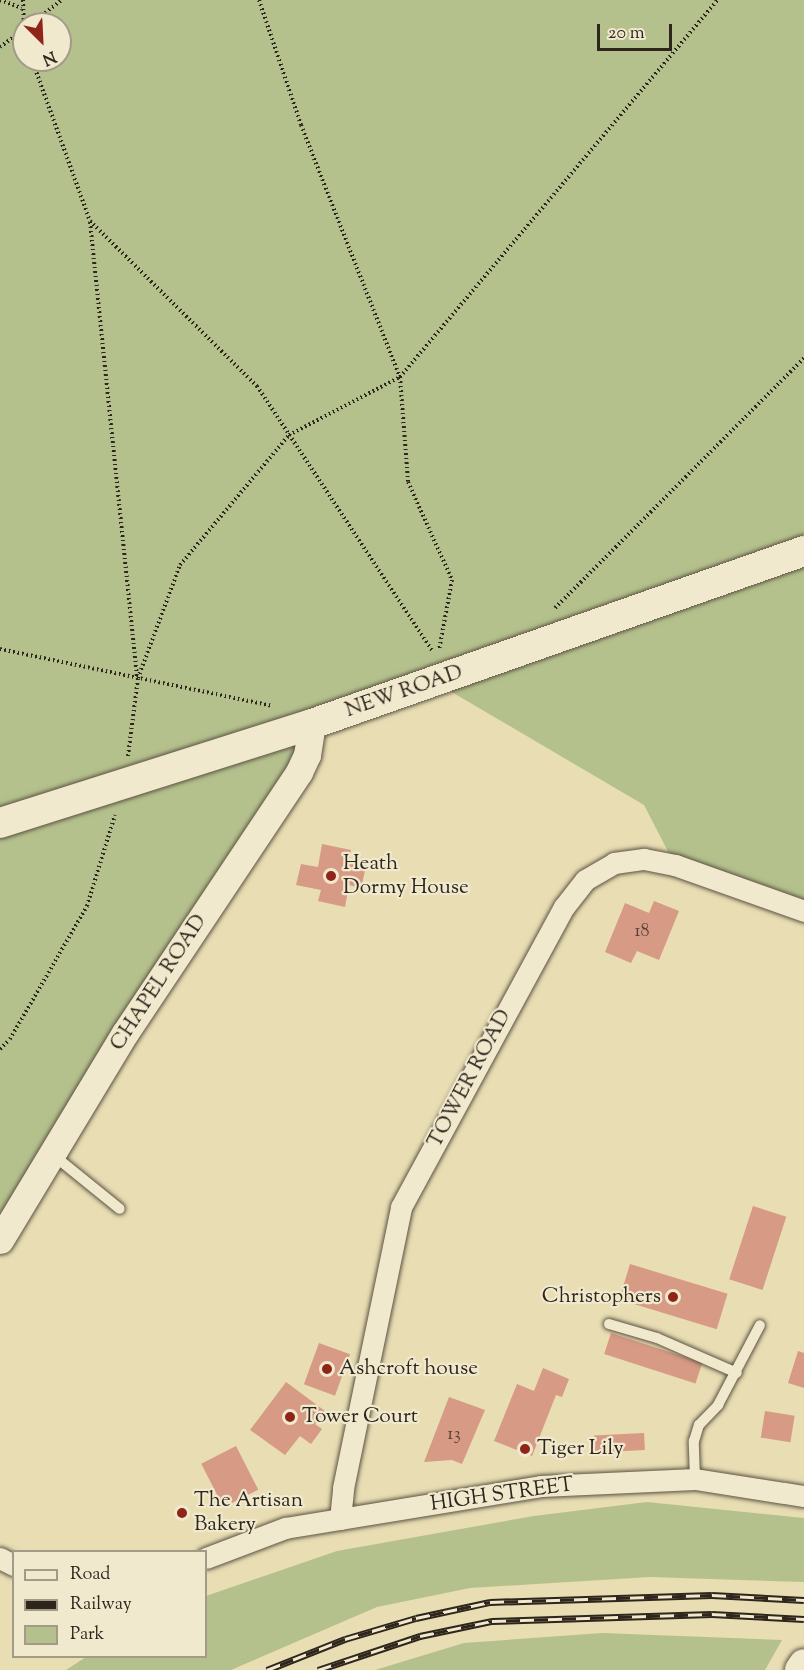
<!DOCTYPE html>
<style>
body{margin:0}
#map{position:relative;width:804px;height:1670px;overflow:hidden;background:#e8ddb3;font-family:"Sorts Mill Goudy",serif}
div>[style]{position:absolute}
.green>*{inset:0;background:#b5c18d}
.building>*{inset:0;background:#d69a85;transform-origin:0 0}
.path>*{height:4px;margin-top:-2px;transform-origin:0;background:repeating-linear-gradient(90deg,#2e251c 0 1.5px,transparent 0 4.5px)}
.roads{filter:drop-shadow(0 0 2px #5c5342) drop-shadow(0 0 2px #5c5342)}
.service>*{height:10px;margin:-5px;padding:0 5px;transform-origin:5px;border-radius:5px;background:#f0e9ce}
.minor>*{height:21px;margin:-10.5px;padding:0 10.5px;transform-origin:10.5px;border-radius:10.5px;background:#f0e9ce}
.tertiary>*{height:27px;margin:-13.5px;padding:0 13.5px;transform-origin:13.5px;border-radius:13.5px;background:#f0e9ce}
.secondary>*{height:30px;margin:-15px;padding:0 15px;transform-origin:15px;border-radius:15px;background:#f0e9ce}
.rail>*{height:7px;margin-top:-3.5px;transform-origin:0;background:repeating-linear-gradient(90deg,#f0e9ce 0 14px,#2e251c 0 28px);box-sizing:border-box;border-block:2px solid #2e251c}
.dots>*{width:16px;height:16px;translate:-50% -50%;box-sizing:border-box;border:3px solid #f0e9ce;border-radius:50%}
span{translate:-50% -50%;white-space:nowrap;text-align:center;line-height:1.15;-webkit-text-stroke:4.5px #f0e9ce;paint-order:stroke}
.number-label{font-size:18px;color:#584236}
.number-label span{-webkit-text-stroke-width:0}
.street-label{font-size:21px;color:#2e251c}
.poi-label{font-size:21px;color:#2e251c}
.left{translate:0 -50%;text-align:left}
.right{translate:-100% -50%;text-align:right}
.legend{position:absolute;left:12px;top:1550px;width:195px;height:108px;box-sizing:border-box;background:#f0e9ce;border:2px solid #a29b87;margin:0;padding:8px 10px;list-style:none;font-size:18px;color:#2e251c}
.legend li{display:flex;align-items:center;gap:12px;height:30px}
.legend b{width:30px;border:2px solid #a29b87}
.north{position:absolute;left:12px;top:12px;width:60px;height:60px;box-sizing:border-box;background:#f0e9ce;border:2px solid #a29b87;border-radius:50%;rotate:156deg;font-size:16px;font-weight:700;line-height:24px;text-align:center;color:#2e251c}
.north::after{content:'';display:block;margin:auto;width:21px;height:27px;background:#8f2418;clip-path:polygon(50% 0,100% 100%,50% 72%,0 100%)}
.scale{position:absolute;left:597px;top:24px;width:75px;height:27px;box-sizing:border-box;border:3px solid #2e251c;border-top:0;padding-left:8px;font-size:18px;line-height:21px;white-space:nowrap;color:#2e251c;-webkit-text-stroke:4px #f0e9ce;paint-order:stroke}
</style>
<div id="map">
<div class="green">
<i style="clip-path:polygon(evenodd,0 0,804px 0,804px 911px,675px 865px,644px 805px,433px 681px,310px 738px,0 1240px,0 0,24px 24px,60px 24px,60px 60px,24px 60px,24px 24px)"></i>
<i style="clip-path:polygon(647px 1502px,804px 1518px,804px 1582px,650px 1577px,470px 1588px,377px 1607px,231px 1670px,66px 1670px,86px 1657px,206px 1656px,206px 1596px,337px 1551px,534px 1516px)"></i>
<i style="clip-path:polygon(602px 1633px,782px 1640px,765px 1670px,375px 1670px,464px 1643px)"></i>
</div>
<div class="building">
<i style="clip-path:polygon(322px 844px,351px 850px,349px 859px,367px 862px,361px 888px,349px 885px,345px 907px,318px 901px,321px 890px,296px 885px,301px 864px,318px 867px)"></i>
<i style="clip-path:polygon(654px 901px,679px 911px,659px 960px,637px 951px,631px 963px,605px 952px,625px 903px,649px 913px)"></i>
<i style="left:753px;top:1206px;width:35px;height:77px;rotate:18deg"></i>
<i style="left:630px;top:1264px;width:102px;height:37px;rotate:17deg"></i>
<i style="left:611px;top:1333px;width:96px;height:22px;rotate:18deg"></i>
<i style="left:319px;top:1343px;width:33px;height:44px;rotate:20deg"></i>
<i style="clip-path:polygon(798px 1351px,804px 1353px,804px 1388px,788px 1383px)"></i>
<i style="clip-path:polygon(543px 1368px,569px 1379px,562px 1397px,556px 1395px,532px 1456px,494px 1441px,517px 1384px,534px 1391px)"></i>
<i style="clip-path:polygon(286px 1382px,325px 1411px,315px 1424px,322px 1429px,311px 1444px,300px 1436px,285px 1455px,250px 1430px)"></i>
<i style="clip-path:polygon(449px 1397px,485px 1410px,462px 1464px,452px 1460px,424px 1462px)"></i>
<i style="left:765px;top:1411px;width:30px;height:27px;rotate:9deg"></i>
<i style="left:644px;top:1433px;width:17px;height:50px;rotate:87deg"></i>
<i style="left:236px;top:1446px;width:49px;height:39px;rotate:63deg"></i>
</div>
<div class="path">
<i style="left:0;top:0;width:23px;rotate:20deg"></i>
<i style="left:23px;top:0;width:37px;rotate:88deg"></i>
<i style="left:259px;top:0;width:132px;rotate:71.4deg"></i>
<i style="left:301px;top:125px;width:271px;rotate:68.6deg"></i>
<i style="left:400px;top:377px;width:105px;rotate:85.6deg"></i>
<i style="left:408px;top:482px;width:107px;rotate:65.8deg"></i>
<i style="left:452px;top:580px;width:71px;rotate:100.5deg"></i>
<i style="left:31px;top:24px;width:39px;rotate:-38deg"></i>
<i style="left:0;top:47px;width:29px;rotate:-36deg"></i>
<i style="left:32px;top:60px;width:171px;rotate:70.2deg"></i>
<i style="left:90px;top:221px;width:235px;rotate:44.7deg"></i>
<i style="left:257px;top:386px;width:319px;rotate:56.5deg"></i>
<i style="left:90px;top:222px;width:457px;rotate:84.1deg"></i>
<i style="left:555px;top:608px;width:353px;rotate:-45.1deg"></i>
<i style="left:0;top:649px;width:278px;rotate:11.8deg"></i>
<i style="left:128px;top:756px;width:79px;rotate:-82.7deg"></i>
<i style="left:138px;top:678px;width:121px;rotate:-69.6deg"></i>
<i style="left:180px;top:565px;width:170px;rotate:-50deg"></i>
<i style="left:289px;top:435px;width:125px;rotate:-27.6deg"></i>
<i style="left:400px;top:377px;width:493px;rotate:-49.9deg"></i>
<i style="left:0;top:1049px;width:14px;rotate:-45deg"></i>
<i style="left:10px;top:1039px;width:154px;rotate:-59.9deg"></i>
<i style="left:87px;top:906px;width:95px;rotate:-72.9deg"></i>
</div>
<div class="roads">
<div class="service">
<i style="left:52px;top:1154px;width:87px;rotate:39deg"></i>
<i style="left:609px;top:1324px;width:50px;rotate:16.3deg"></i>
<i style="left:657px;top:1338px;width:87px;rotate:23.6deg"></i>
<i style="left:695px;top:1479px;width:38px;rotate:-92deg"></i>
<i style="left:694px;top:1441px;width:17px;rotate:-73deg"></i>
<i style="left:699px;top:1425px;width:28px;rotate:-46deg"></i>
<i style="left:718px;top:1405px;width:90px;rotate:-62.3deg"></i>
</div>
<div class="minor">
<i style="left:340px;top:1519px;width:31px;rotate:-84deg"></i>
<i style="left:343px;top:1488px;width:287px;rotate:-78.3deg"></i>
<i style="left:401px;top:1207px;width:341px;rotate:-61.5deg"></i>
<i style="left:564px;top:907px;width:34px;rotate:-52deg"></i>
<i style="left:585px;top:880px;width:34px;rotate:-30deg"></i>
<i style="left:614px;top:863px;width:30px;rotate:-8deg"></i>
<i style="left:644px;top:859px;width:32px;rotate:11deg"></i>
<i style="left:675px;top:865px;width:137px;rotate:19.6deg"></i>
<i style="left:0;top:1558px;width:16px;rotate:27deg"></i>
<i style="left:206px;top:1558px;width:85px;rotate:-20.8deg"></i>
<i style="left:285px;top:1528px;width:259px;rotate:-9.3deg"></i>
<i style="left:541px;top:1486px;width:154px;rotate:-2.6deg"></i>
<i style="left:695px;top:1479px;width:110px;rotate:8.9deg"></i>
</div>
<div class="tertiary">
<i style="left:0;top:1240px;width:242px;rotate:-58.9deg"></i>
<i style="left:125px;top:1033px;width:314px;rotate:-56.3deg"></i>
<i style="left:299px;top:772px;width:19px;rotate:-65deg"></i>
<i style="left:307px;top:755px;width:31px;rotate:-81deg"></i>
</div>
<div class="secondary">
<i style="left:0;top:823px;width:327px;rotate:-17.6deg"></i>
<i style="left:312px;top:724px;width:522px;rotate:-19.37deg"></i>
<i style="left:800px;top:1670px;width:7px;rotate:-56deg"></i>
</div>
</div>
<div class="rail">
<i style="left:267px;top:1670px;width:84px;rotate:-21.7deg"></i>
<i style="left:345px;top:1639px;width:74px;rotate:-16.5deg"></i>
<i style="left:416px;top:1618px;width:76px;rotate:-12.2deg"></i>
<i style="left:490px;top:1602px;width:222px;rotate:-1.8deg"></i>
<i style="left:712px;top:1595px;width:92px;rotate:3.1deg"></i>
<i style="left:318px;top:1670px;width:108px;rotate:-18.4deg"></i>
<i style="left:420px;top:1636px;width:74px;rotate:-11.8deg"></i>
<i style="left:492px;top:1621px;width:220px;rotate:-1.8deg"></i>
<i style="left:712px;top:1614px;width:92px;rotate:3.1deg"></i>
</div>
<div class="dots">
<i style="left:331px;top:876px;background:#8f2418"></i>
<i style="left:673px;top:1297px;background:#8f2418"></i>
<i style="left:327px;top:1369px;background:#8f2418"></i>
<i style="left:290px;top:1417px;background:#8f2418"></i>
<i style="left:525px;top:1449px;background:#8f2418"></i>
<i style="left:182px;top:1513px;background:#8f2418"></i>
</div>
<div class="number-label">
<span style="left:642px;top:932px">18</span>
<span style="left:454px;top:1435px">13</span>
</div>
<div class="street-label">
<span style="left:404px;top:692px;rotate:-19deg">NEW ROAD</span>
<span style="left:159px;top:983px;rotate:-57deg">CHAPEL ROAD</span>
<span style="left:470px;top:1079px;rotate:-62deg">TOWER ROAD</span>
<span style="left:502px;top:1495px;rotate:-8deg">HIGH STREET</span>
</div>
<div class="poi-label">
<span class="left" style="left:343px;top:876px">Heath<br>Dormy House</span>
<span class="right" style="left:661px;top:1297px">Christophers</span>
<span class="left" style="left:339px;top:1369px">Ashcroft house</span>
<span class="left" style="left:302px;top:1417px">Tower Court</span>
<span class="left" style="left:537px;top:1449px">Tiger Lily</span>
<span class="left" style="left:194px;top:1513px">The Artisan<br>Bakery</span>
</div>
<ul class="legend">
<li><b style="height:8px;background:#f0e9ce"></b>Road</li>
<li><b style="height:8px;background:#2e251c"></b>Railway</li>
<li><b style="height:16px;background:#b5c18d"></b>Park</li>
</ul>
<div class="north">N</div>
<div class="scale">20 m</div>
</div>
